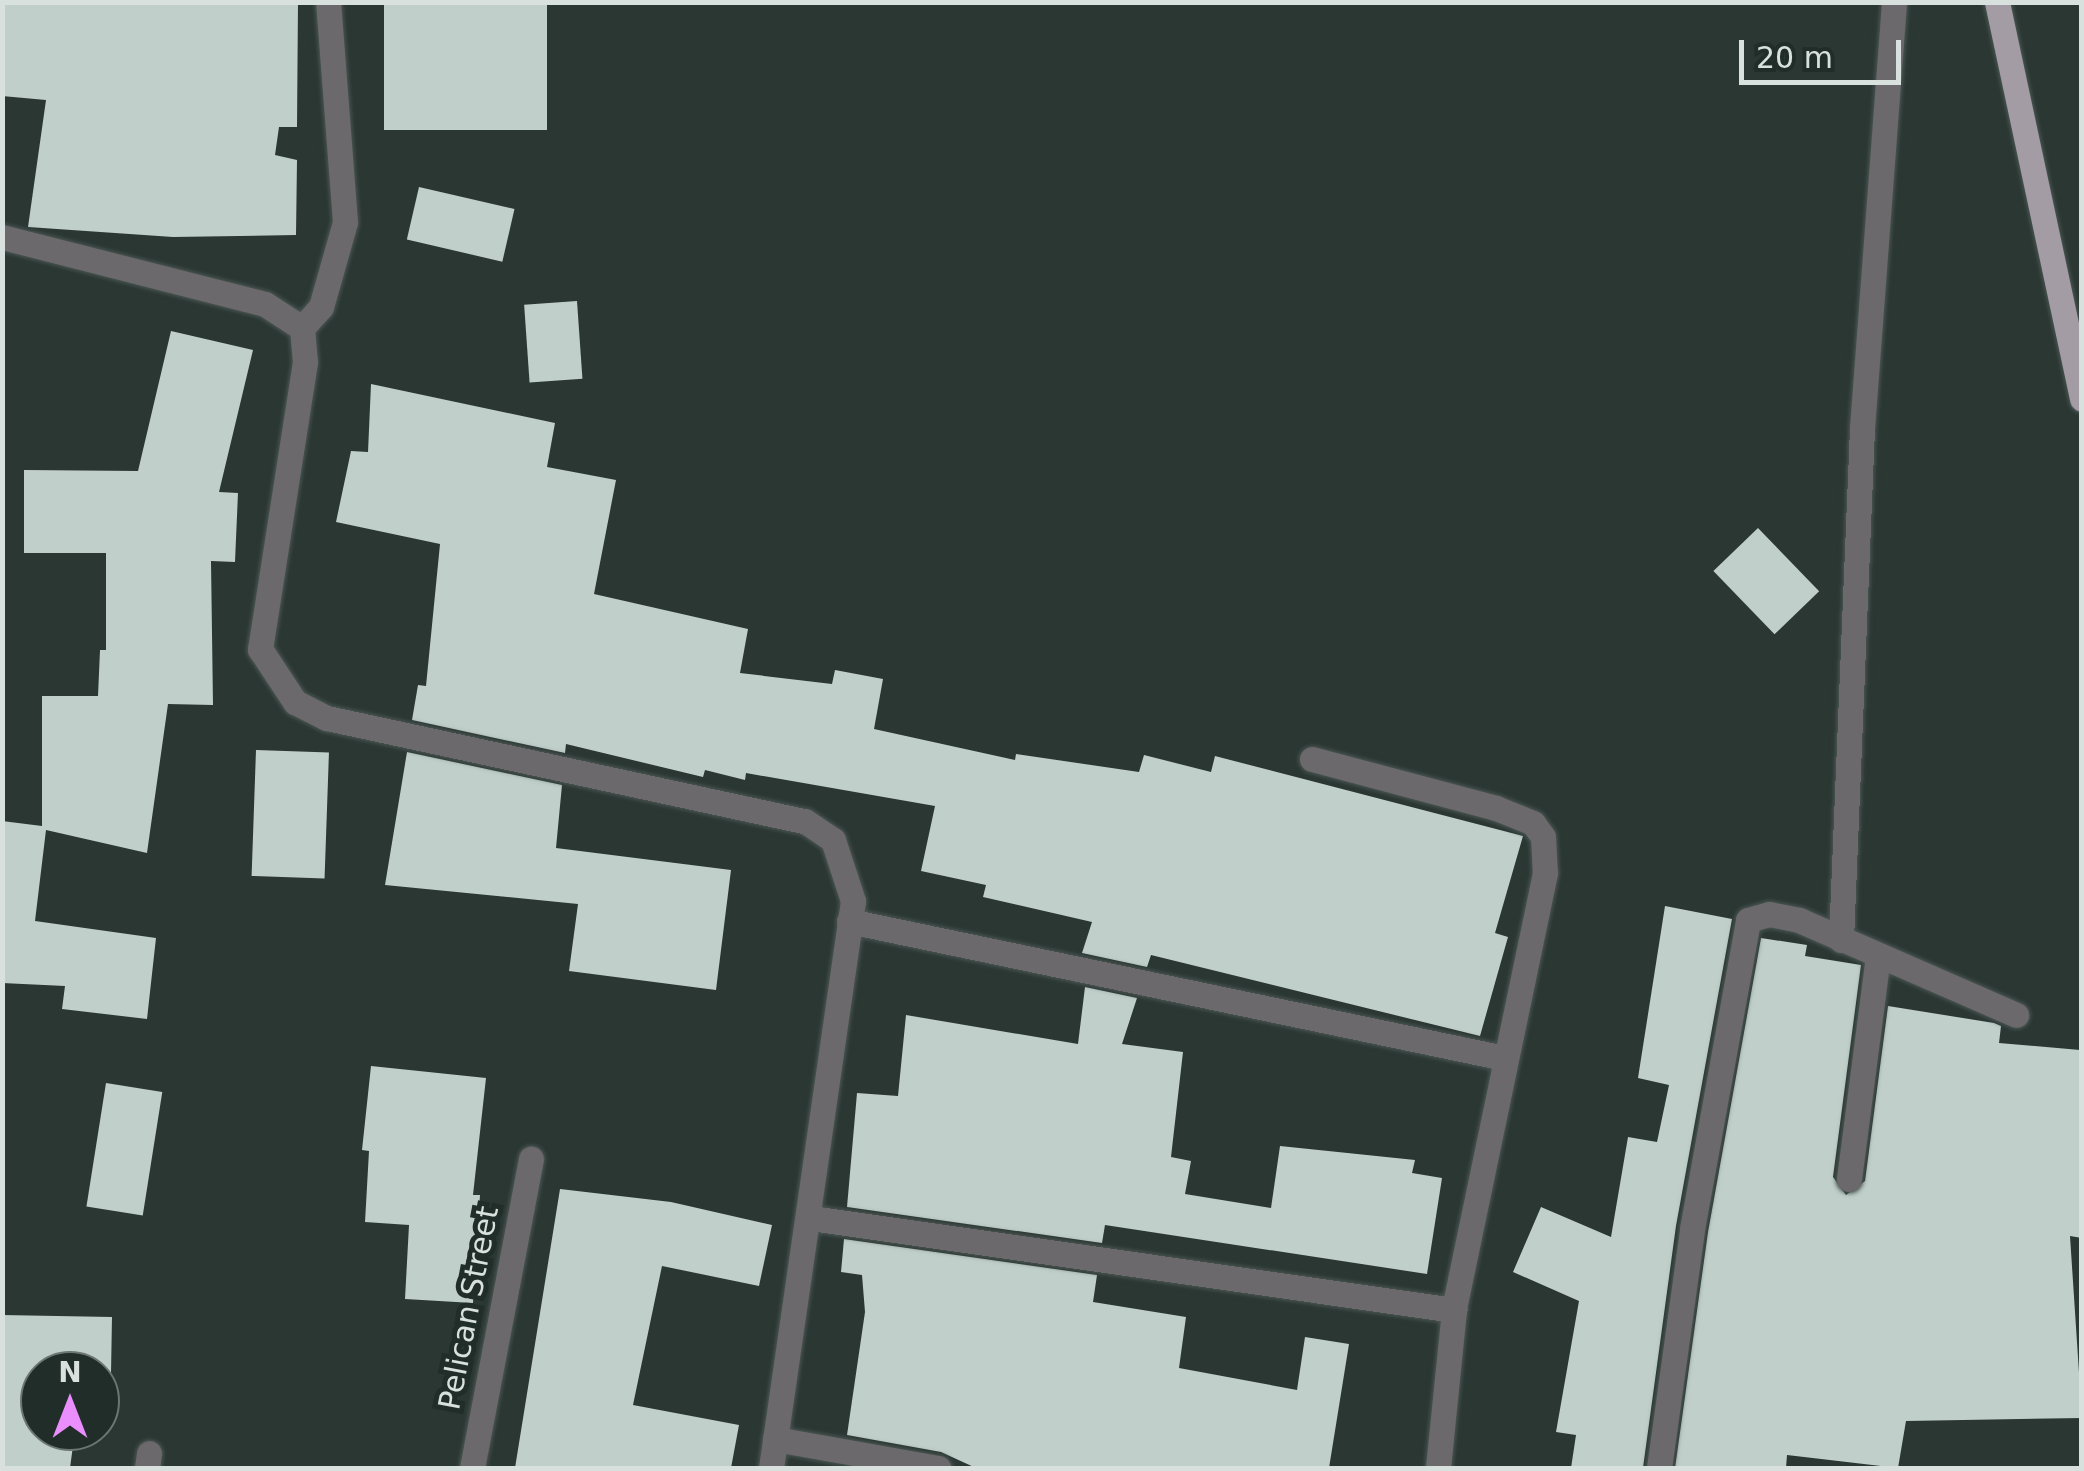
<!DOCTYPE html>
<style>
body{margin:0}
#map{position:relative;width:2084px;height:1471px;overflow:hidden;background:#2b3733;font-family:"DejaVu Sans",sans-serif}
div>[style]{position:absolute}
.building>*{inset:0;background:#c0cfca;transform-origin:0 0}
.roads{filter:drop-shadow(0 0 2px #4a5652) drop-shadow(0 0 2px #4a5652)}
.minor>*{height:25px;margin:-12.5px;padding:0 12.5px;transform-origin:12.5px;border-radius:12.5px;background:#6c696d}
.major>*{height:25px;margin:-12.5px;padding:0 12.5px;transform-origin:12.5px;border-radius:12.5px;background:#a49ca5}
span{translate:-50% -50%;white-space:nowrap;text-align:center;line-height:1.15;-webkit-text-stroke:10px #212d29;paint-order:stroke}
.street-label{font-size:30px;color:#d9e1de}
.frame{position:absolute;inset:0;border:5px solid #d9e1de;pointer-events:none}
.north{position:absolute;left:20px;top:1351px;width:100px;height:100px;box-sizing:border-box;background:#212d29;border:2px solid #6b7571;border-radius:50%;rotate:0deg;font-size:28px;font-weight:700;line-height:40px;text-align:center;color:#d9e1de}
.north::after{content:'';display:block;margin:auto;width:35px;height:45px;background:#ea8dfd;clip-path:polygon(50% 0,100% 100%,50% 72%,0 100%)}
.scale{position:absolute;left:1739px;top:40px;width:162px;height:45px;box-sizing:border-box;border:5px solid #d9e1de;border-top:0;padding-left:12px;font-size:30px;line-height:35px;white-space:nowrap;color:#d9e1de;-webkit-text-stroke:8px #212d29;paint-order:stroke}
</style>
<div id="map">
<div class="building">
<i style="clip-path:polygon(2px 2px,298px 2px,297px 127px,279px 127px,275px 155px,297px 160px,296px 235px,173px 237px,28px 227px,46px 100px,2px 96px)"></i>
<i style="left:384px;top:2px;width:163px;height:128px"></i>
<i style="left:419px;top:187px;width:98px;height:54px;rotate:13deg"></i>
<i style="left:577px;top:301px;width:78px;height:53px;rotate:86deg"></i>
<i style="clip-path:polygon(171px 331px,253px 350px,219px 492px,238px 493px,235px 562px,211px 561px,213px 705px,168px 704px,147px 853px,46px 830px,35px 921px,156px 938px,147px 1019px,62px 1009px,65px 986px,2px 983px,2px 821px,42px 826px,42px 696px,98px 696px,100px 650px,106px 650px,106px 553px,24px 553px,24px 470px,138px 471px)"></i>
<i style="clip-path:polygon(371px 384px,555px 423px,547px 467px,616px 480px,594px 594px,748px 629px,740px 673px,832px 684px,835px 670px,883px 679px,874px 729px,1015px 760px,1016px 754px,1139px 772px,1144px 755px,1211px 772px,1215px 756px,1523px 836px,1495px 933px,1508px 937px,1480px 1036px,1151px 955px,1147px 967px,1082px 953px,1092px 922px,983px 897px,986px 885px,921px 871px,935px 806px,746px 773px,745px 780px,705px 770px,703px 777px,566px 744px,565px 753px,412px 720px,418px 685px,426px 686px,440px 544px,336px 522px,351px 451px,368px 452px)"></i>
<i style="left:1758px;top:528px;width:88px;height:62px;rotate:46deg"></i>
<i style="left:256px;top:750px;width:73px;height:126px;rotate:2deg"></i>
<i style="clip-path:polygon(407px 752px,562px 785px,556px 848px,731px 870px,716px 990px,569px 971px,578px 904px,385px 885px)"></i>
<i style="clip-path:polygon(1665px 906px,1732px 919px,1676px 1226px,1643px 1468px,1571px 1468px,1576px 1435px,1556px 1432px,1579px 1301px,1513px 1272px,1541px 1207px,1611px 1237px,1628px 1137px,1657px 1142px,1669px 1085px,1638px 1078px)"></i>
<i style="clip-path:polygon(1761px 938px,1807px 945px,1805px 956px,1861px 965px,1833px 1177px,1846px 1195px,1865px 1181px,1888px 1006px,1994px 1023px,2001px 1026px,1999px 1043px,2080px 1050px,2082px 1238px,2070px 1236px,2082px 1418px,1906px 1421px,1898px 1468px,1787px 1455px,1786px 1468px,1675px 1468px,1708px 1232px)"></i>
<i style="clip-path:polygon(1085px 987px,1137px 998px,1122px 1044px,1183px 1052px,1171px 1157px,1191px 1161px,1185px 1194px,1271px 1208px,1280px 1146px,1415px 1160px,1412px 1173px,1442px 1178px,1427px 1274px,1105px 1225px,1102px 1243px,847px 1207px,857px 1093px,898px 1096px,906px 1015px,1078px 1044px)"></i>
<i style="clip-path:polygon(371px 1066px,486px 1078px,473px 1195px,480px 1195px,473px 1303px,405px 1299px,409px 1225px,365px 1222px,369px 1151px,362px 1150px)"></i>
<i style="left:106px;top:1083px;width:57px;height:125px;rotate:9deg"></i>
<i style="clip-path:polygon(560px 1189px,671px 1202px,772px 1225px,759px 1286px,662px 1266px,633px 1405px,739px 1425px,731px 1468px,515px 1468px)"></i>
<i style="clip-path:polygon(844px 1239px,1097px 1275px,1093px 1302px,1186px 1317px,1179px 1368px,1297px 1390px,1305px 1337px,1349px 1344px,1329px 1468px,976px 1468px,941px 1452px,847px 1435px,865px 1312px,862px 1275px,841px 1272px)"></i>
<i style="clip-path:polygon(2px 1315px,112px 1317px,110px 1430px,100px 1429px,100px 1371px,40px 1371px,40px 1431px,75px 1431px,70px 1468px,2px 1468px)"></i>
</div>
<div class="roads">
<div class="minor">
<i style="left:2px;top:237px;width:271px;rotate:14.3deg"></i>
<i style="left:265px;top:304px;width:44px;rotate:33deg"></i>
<i style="left:302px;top:328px;width:34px;rotate:85deg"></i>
<i style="left:305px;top:362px;width:291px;rotate:98.9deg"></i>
<i style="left:260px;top:649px;width:64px;rotate:56.6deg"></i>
<i style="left:295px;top:702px;width:36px;rotate:27deg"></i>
<i style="left:327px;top:718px;width:489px;rotate:12.2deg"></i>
<i style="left:805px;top:821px;width:34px;rotate:34deg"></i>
<i style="left:833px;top:840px;width:64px;rotate:71.8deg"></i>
<i style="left:853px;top:901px;width:573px;rotate:98.23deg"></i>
<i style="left:302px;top:328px;width:28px;rotate:-48deg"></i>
<i style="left:321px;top:307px;width:88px;rotate:-74.2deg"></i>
<i style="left:345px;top:222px;width:221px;rotate:-94.4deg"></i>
<i style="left:1312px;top:759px;width:190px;rotate:14.9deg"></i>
<i style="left:1496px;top:808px;width:40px;rotate:22deg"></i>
<i style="left:1533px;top:823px;width:17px;rotate:54deg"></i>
<i style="left:1543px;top:837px;width:36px;rotate:87deg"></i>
<i style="left:1545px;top:873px;width:446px;rotate:101.8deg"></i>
<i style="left:1454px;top:1310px;width:159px;rotate:95.8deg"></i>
<i style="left:849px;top:921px;width:669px;rotate:11.81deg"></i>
<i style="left:1841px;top:940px;width:512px;rotate:-87.65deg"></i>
<i style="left:1862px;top:428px;width:427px;rotate:-85.7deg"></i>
<i style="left:1849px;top:1179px;width:224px;rotate:-82.6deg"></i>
<i style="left:811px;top:1218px;width:650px;rotate:8.14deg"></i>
<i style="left:775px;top:1439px;width:166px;rotate:10.1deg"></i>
<i style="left:147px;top:1468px;width:15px;rotate:-82deg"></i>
<i style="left:472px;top:1468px;width:315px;rotate:-79.2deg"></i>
<i style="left:1659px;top:1468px;width:241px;rotate:-82.1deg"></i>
<i style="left:1692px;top:1229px;width:314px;rotate:-79.7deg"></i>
<i style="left:1748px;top:920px;width:22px;rotate:-16deg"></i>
<i style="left:1769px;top:914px;width:31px;rotate:11deg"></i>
<i style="left:1799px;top:920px;width:237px;rotate:23.6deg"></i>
</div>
<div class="major">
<i style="left:1997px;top:2px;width:406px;rotate:77.9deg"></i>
</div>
</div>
<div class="street-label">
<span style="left:469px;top:1308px;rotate:-79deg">Pelican Street</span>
</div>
<div class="frame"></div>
<div class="north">N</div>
<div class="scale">20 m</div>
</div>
